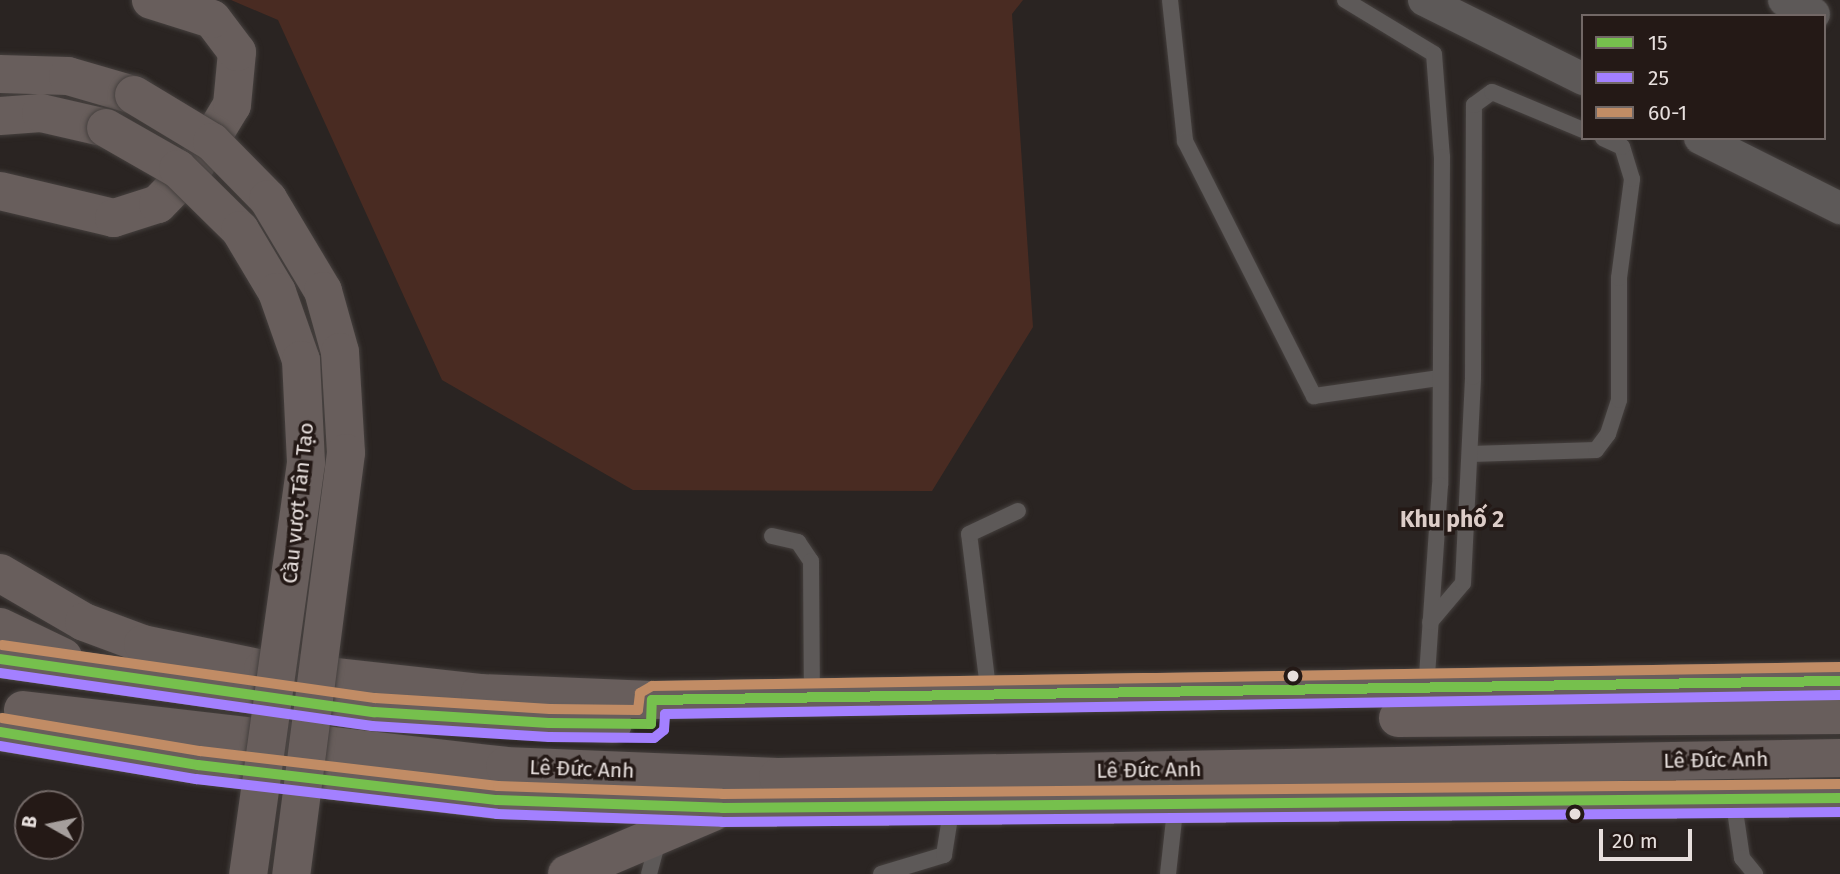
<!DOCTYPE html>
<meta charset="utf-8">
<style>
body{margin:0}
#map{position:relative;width:1840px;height:874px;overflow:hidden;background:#2a2422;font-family:"Fira Sans",sans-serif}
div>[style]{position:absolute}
.green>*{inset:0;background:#492b22}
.roads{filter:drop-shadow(0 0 2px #45403e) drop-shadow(0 0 2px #45403e)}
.service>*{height:16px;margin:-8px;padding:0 8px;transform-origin:8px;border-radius:8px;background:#5d5958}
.minor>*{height:32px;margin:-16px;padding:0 16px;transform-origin:16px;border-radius:16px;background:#5d5958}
.trunk>*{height:38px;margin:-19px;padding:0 19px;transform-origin:19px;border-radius:19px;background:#685e5c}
.bridges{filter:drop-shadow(0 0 2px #45403e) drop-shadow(0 0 2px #45403e)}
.trunk-bridge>*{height:38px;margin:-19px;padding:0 19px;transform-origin:19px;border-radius:19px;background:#685e5c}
.bus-1>*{height:10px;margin:-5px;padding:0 5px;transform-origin:5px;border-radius:5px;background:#76c04d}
.bus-2>*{height:10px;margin:-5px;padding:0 5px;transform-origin:5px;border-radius:5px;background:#a380ff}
.bus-3>*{height:10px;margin:-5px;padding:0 5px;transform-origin:5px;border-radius:5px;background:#c18c65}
.dots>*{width:19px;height:19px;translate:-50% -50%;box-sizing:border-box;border:4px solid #241916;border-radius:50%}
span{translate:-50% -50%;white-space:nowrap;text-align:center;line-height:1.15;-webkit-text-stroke:7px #241916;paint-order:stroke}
.street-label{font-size:21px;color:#e7dfdd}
.neighbourhood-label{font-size:23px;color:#ddcdc8;font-weight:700}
.legend{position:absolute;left:1581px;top:14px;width:245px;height:126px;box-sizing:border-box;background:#241916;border:2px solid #726866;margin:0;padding:9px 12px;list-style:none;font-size:21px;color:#e7dfdd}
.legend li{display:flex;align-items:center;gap:14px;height:35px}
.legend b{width:35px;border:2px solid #726866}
.north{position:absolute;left:14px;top:790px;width:70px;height:70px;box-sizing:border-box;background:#241916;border:2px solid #726866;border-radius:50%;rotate:279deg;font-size:19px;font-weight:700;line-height:28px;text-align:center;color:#e7dfdd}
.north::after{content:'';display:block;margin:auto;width:24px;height:32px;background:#a59e9c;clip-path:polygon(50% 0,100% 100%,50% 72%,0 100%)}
.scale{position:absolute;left:1599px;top:829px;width:93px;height:32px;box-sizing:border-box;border:4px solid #e7dfdd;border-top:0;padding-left:9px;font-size:21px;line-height:24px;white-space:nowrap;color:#e7dfdd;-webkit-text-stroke:5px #241916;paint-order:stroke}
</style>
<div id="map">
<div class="green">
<i style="clip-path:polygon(231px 0,1023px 0,1012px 14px,1033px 327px,932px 491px,633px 490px,442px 380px,278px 20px)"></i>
</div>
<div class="roads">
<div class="service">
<i style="left:1170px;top:0;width:142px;rotate:83.9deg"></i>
<i style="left:1185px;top:141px;width:286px;rotate:63.2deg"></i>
<i style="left:1314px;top:396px;width:126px;rotate:-8.2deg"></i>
<i style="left:1345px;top:0;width:104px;rotate:31.2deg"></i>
<i style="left:1434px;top:54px;width:103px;rotate:85.6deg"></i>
<i style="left:1442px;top:157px;width:328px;rotate:90.3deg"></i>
<i style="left:1440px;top:485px;width:203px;rotate:93.9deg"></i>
<i style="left:1471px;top:454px;width:125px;rotate:-1.8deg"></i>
<i style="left:1596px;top:450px;width:20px;rotate:-53deg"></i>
<i style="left:1608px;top:434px;width:36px;rotate:-72deg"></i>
<i style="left:1619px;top:400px;width:122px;rotate:-90deg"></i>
<i style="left:1619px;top:278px;width:100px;rotate:-82.5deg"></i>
<i style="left:1632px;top:179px;width:34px;rotate:-107deg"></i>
<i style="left:1622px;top:147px;width:21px;rotate:-155deg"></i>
<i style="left:772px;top:536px;width:27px;rotate:13deg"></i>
<i style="left:798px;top:542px;width:23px;rotate:56deg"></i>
<i style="left:811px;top:561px;width:138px;rotate:89.6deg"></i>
<i style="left:1430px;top:622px;width:51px;rotate:-49.8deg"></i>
<i style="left:1463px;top:583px;width:206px;rotate:-87.2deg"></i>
<i style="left:1473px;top:377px;width:272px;rotate:-89.8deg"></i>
<i style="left:1474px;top:105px;width:22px;rotate:-36deg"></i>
<i style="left:1492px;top:92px;width:99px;rotate:22.7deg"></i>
<i style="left:989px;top:696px;width:163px;rotate:-97deg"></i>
<i style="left:969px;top:534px;width:54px;rotate:-25.1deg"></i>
<i style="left:1733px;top:797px;width:62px;rotate:81.6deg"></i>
<i style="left:1742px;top:858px;width:21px;rotate:51deg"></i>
<i style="left:649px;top:874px;width:35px;rotate:-75deg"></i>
<i style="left:881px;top:874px;width:66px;rotate:-16.8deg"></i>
<i style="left:944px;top:855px;width:51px;rotate:-80.9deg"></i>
<i style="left:1168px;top:874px;width:72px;rotate:-83.7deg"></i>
</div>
<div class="minor">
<i style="left:1424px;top:0;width:178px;rotate:26.4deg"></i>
<i style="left:1784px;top:0;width:33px;rotate:25deg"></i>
<i style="left:1700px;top:138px;width:157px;rotate:26.6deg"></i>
</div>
<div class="trunk">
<i style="left:0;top:74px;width:68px;rotate:1.7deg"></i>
<i style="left:68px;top:76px;width:69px;rotate:16.1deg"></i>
<i style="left:0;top:116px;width:41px;rotate:-4.2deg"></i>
<i style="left:41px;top:113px;width:67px;rotate:13deg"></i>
<i style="left:0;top:191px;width:117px;rotate:13.3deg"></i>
<i style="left:114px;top:218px;width:46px;rotate:-17.7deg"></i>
<i style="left:158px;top:204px;width:53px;rotate:-45.8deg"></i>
<i style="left:195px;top:166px;width:71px;rotate:-58.8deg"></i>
<i style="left:232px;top:105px;width:53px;rotate:-84.6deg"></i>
<i style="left:237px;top:52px;width:41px;rotate:-127.1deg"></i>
<i style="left:212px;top:19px;width:64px;rotate:-162.7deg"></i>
<i style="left:0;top:573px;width:97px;rotate:30.3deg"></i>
<i style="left:84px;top:622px;width:63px;rotate:20.4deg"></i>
<i style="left:143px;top:644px;width:123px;rotate:11.8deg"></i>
<i style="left:263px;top:669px;width:218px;rotate:6.3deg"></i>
<i style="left:480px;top:693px;width:172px;rotate:2.3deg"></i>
<i style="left:652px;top:700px;width:1188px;rotate:-0.92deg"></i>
<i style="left:0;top:627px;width:70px;rotate:25.5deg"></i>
<i style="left:0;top:659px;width:378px;rotate:8.1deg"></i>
<i style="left:374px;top:712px;width:239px;rotate:2.9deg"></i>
<i style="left:23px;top:710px;width:485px;rotate:6.6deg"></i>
<i style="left:505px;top:766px;width:273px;rotate:2.3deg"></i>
<i style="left:778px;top:777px;width:1062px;rotate:-1.02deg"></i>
<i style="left:1398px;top:718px;width:442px;rotate:-0.4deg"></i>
<i style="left:0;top:732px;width:201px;rotate:9.5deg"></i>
<i style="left:198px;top:765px;width:301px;rotate:6.7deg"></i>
<i style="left:497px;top:800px;width:225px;rotate:2deg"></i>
<i style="left:722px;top:808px;width:1118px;rotate:-0.51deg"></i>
<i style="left:567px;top:874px;width:159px;rotate:-23deg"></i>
</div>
</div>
<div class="bridges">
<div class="trunk-bridge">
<i style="left:134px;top:95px;width:91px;rotate:31.1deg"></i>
<i style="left:212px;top:142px;width:80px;rotate:45.5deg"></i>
<i style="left:268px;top:199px;width:107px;rotate:59.1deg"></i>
<i style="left:323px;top:291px;width:63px;rotate:74.4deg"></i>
<i style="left:340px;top:352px;width:101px;rotate:86.6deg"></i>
<i style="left:346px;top:453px;width:425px;rotate:97.4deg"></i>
<i style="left:106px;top:128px;width:83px;rotate:29.7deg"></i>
<i style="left:178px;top:169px;width:87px;rotate:44.5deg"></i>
<i style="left:240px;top:230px;width:72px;rotate:59.2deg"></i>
<i style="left:277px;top:292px;width:72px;rotate:70.6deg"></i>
<i style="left:301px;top:360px;width:103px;rotate:87.2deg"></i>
<i style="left:306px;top:463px;width:415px;rotate:98deg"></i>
</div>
</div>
<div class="bus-1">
<i style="left:0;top:659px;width:378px;rotate:8.1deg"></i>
<i style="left:374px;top:712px;width:175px;rotate:3.6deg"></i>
<i style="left:549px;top:723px;width:102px;rotate:0.6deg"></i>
<i style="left:651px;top:724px;width:24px;rotate:-88deg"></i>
<i style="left:652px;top:700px;width:1188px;rotate:-0.92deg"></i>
<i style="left:0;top:732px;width:201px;rotate:9.5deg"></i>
<i style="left:198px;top:765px;width:301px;rotate:6.7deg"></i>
<i style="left:497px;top:800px;width:225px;rotate:2deg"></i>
<i style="left:722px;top:808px;width:1118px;rotate:-0.51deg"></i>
</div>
<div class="bus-2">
<i style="left:0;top:673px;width:376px;rotate:8.1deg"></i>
<i style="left:372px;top:726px;width:177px;rotate:3.6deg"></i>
<i style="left:549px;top:737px;width:105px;rotate:0.5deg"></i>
<i style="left:654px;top:738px;width:13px;rotate:-39deg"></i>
<i style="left:664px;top:730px;width:16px;rotate:-86deg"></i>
<i style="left:665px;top:714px;width:1175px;rotate:-0.93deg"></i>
<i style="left:0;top:746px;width:199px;rotate:9.6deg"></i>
<i style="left:196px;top:779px;width:303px;rotate:6.6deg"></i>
<i style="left:497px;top:814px;width:225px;rotate:2deg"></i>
<i style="left:722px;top:822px;width:1118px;rotate:-0.51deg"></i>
</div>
<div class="bus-3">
<i style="left:2px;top:645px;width:377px;rotate:8.1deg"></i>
<i style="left:375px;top:698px;width:175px;rotate:3.6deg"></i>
<i style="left:550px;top:709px;width:88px;rotate:0.7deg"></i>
<i style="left:638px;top:710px;width:17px;rotate:-83deg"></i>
<i style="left:640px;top:693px;width:14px;rotate:-30deg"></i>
<i style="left:652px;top:686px;width:1188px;rotate:-0.92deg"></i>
<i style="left:2px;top:718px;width:201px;rotate:9.5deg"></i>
<i style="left:200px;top:751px;width:300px;rotate:6.7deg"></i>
<i style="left:498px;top:786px;width:224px;rotate:2deg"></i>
<i style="left:722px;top:794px;width:1118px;rotate:-0.51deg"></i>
</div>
<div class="dots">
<i style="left:1293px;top:676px;background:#e7dfdd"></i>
<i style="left:1575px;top:814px;background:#e7dfdd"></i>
</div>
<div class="street-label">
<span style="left:298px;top:503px;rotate:-84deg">Cầu vượt Tân Tạo</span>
<span style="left:1716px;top:760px;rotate:-1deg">Lê Đức Anh</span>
<span style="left:582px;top:769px;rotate:2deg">Lê Đức Anh</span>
<span style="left:1149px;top:770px;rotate:-1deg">Lê Đức Anh</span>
</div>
<div class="neighbourhood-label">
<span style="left:1452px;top:519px">Khu phố 2</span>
</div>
<ul class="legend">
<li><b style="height:9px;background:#76c04d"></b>15</li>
<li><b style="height:9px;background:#a380ff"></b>25</li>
<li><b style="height:9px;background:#c18c65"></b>60-1</li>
</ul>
<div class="north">B</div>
<div class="scale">20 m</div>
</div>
